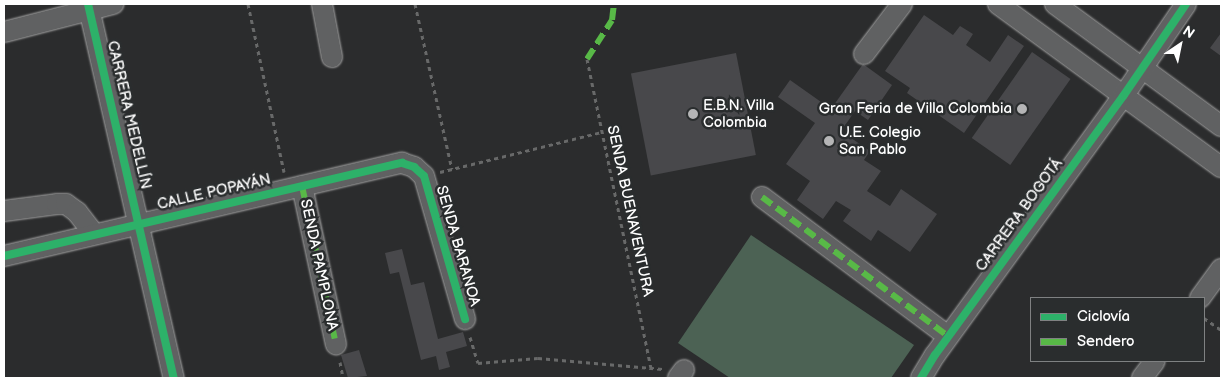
<!DOCTYPE html>
<meta charset="utf-8">
<style>
body{margin:0}
#map{position:relative;width:1225px;height:382px;overflow:hidden;background:#2b2c2d;font-family:"Balsamiq Sans",sans-serif}
div>[style]{position:absolute}
.green>*{inset:0;background:#4c6254}
.building>*{inset:0;background:#48484b;transform-origin:0 0}
.path>*{height:3px;margin-top:-1.5px;transform-origin:0;background:repeating-linear-gradient(90deg,#686969 0 4px,transparent 0 8px)}
.roads{filter:drop-shadow(0 0 1px #a0a0a0) drop-shadow(0 0 1px #a0a0a0)}
.minor>*{height:20px;margin:-10px;padding:0 10px;transform-origin:10px;border-radius:10px;background:#606162}
.quiet>*{height:6px;margin-top:-3px;transform-origin:0;background:repeating-linear-gradient(90deg,#58b947 0 12px,transparent 0 18px)}
.cycleway>*{height:8px;margin:-4px;padding:0 4px;transform-origin:4px;border-radius:4px;background:#2db169}
.dots>*{width:14px;height:14px;translate:-50% -50%;box-sizing:border-box;border:2px solid #2a2d2e;border-radius:50%}
span{translate:-50% -50%;white-space:nowrap;text-align:center;line-height:1.15;-webkit-text-stroke:5px #2a2d2e;paint-order:stroke}
.poi-label{font-size:15px;color:#fff}
.left{translate:0 -50%;text-align:left}
.right{translate:-100% -50%;text-align:right}
.street-label{font-size:15px;color:#fff}
.frame{position:absolute;inset:0;border:5px solid #fff;pointer-events:none}
.legend{position:absolute;left:1030px;top:297px;width:175px;height:65px;box-sizing:border-box;background:#2a2d2e;border:1px solid #7f8182;margin:0;padding:6px 9px;list-style:none;font-size:15px;color:#fff}
.legend li{display:flex;align-items:center;gap:10px;height:25px}
.legend b{width:25px;border:1px solid #7f8182}
.north{position:absolute;left:1155px;top:20px;width:50px;height:50px;-webkit-text-stroke:4px #2a2d2e;paint-order:stroke;rotate:34deg;font-size:14px;font-weight:700;line-height:20px;text-align:center;color:#fff}
.north::after{content:'';display:block;margin:auto;width:18px;height:22px;background:#fff;clip-path:polygon(50% 0,100% 100%,50% 72%,0 100%)}
</style>
<div id="map">
<div class="green">
<i style="clip-path:polygon(751px 235px,914px 345px,891px 378px,730px 378px,678px 343px)"></i>
</div>
<div class="building">
<i style="clip-path:polygon(924px 15px,953px 35px,960px 26px,973px 34px,966px 45px,990px 62px,1008px 35px,1024px 46px,964px 133px,907px 93px,910px 88px,885px 71px)"></i>
<i style="clip-path:polygon(1221px 33px,1221px 56px,1210px 48px)"></i>
<i style="left:1032px;top:52px;width:47px;height:105px;rotate:35deg"></i>
<i style="left:736px;top:53px;width:104px;height:107px;rotate:79deg"></i>
<i style="clip-path:polygon(863px 64px,892px 85px,868px 120px,855px 111px,841px 131px,870px 151px,864px 160px,881px 171px,867px 191px,890px 206px,901px 189px,937px 214px,910px 252px,878px 230px,871px 241px,843px 221px,851px 210px,836px 201px,823px 219px,797px 200px,810px 181px,786px 164px,815px 123px,778px 97px,790px 80px,831px 109px)"></i>
<i style="clip-path:polygon(402px 249px,411px 285px,424px 282px,438px 339px,463px 332px,467px 346px,446px 352px,450px 367px,439px 370px,436px 356px,421px 360px,399px 272px,390px 274px,385px 253px)"></i>
<i style="clip-path:polygon(359px 350px,367px 376px,348px 378px,341px 355px)"></i>
</div>
<div class="path">
<i style="left:248px;top:4px;width:172px;rotate:77.9deg"></i>
<i style="left:415px;top:4px;width:169px;rotate:77.4deg"></i>
<i style="left:587px;top:59px;width:316px;rotate:78.3deg"></i>
<i style="left:440px;top:172px;width:167px;rotate:-13.9deg"></i>
<i style="left:1204px;top:318px;width:21px;rotate:35deg"></i>
<i style="left:470px;top:337px;width:27px;rotate:73deg"></i>
<i style="left:478px;top:363px;width:60px;rotate:-4.8deg"></i>
<i style="left:538px;top:358px;width:125px;rotate:5deg"></i>
<i style="left:340px;top:362px;width:16px;rotate:79deg"></i>
</div>
<div class="roads">
<div class="minor">
<i style="left:88px;top:4px;width:384px;rotate:77.1deg"></i>
<i style="left:322px;top:4px;width:54px;rotate:79.3deg"></i>
<i style="left:998px;top:4px;width:276px;rotate:36.2deg"></i>
<i style="left:1055px;top:4px;width:206px;rotate:36.3deg"></i>
<i style="left:4px;top:32px;width:113px;rotate:-14.4deg"></i>
<i style="left:864px;top:54px;width:63px;rotate:-52.8deg"></i>
<i style="left:302px;top:186px;width:162px;rotate:77.9deg"></i>
<i style="left:762px;top:197px;width:232px;rotate:36.8deg"></i>
<i style="left:4px;top:211px;width:53px;rotate:-7.5deg"></i>
<i style="left:57px;top:204px;width:9px"></i>
<i style="left:66px;top:204px;width:14px;rotate:36deg"></i>
<i style="left:77px;top:212px;width:28px;rotate:52deg"></i>
<i style="left:4px;top:256px;width:409px;rotate:-13.2deg"></i>
<i style="left:402px;top:163px;width:13px;rotate:18deg"></i>
<i style="left:414px;top:167px;width:13px;rotate:42deg"></i>
<i style="left:424px;top:176px;width:149px;rotate:74deg"></i>
<i style="left:1200px;top:298px;width:36px;rotate:-54deg"></i>
<i style="left:678px;top:378px;width:10px;rotate:-53deg"></i>
<i style="left:921px;top:378px;width:27px;rotate:-59deg"></i>
<i style="left:935px;top:355px;width:321px;rotate:-54deg"></i>
<i style="left:1124px;top:95px;width:110px;rotate:-55.7deg"></i>
<i style="left:1142px;top:378px;width:21px;rotate:-53deg"></i>
</div>
</div>
<div class="quiet">
<i style="left:587px;top:59px;width:46px;rotate:-57.3deg"></i>
<i style="left:612px;top:20px;width:16px;rotate:-83deg"></i>
<i style="left:302px;top:186px;width:162px;rotate:77.9deg"></i>
<i style="left:762px;top:197px;width:232px;rotate:36.8deg"></i>
</div>
<div class="cycleway">
<i style="left:88px;top:4px;width:384px;rotate:77.1deg"></i>
<i style="left:4px;top:256px;width:409px;rotate:-13.2deg"></i>
<i style="left:402px;top:163px;width:13px;rotate:18deg"></i>
<i style="left:414px;top:167px;width:13px;rotate:42deg"></i>
<i style="left:424px;top:176px;width:149px;rotate:74deg"></i>
<i style="left:921px;top:378px;width:27px;rotate:-59deg"></i>
<i style="left:935px;top:355px;width:321px;rotate:-54deg"></i>
<i style="left:1124px;top:95px;width:110px;rotate:-55.7deg"></i>
</div>
<div class="dots">
<i style="left:1022px;top:109px;background:#b5b5b6"></i>
<i style="left:693px;top:114px;background:#b5b5b6"></i>
<i style="left:829px;top:141px;background:#b5b5b6"></i>
</div>
<div class="poi-label">
<span class="left" style="left:703px;top:114px">E.B.N. Villa<br>Colombia</span>
<span class="right" style="left:1012px;top:109px">Gran Feria de Villa Colombia</span>
<span class="left" style="left:839px;top:141px">U.E. Colegio<br>San Pablo</span>
</div>
<div class="street-label">
<span style="left:129px;top:115px;rotate:77deg">CARRERA MEDELLÍN</span>
<span style="left:214px;top:192px;rotate:-13deg">CALLE POPAYÁN</span>
<span style="left:630px;top:211px;rotate:78deg">SENDA BUENAVENTURA</span>
<span style="left:1019px;top:215px;rotate:-54deg">CARRERA BOGOTÁ</span>
<span style="left:458px;top:246px;rotate:74deg">SENDA BARANOA</span>
<span style="left:319px;top:265px;rotate:78deg">SENDA PAMPLONA</span>
</div>
<div class="frame"></div>
<ul class="legend">
<li><b style="height:6px;background:#2db169"></b>Ciclovía</li>
<li><b style="height:6px;background:#58b947"></b>Sendero</li>
</ul>
<div class="north">N</div>
</div>
